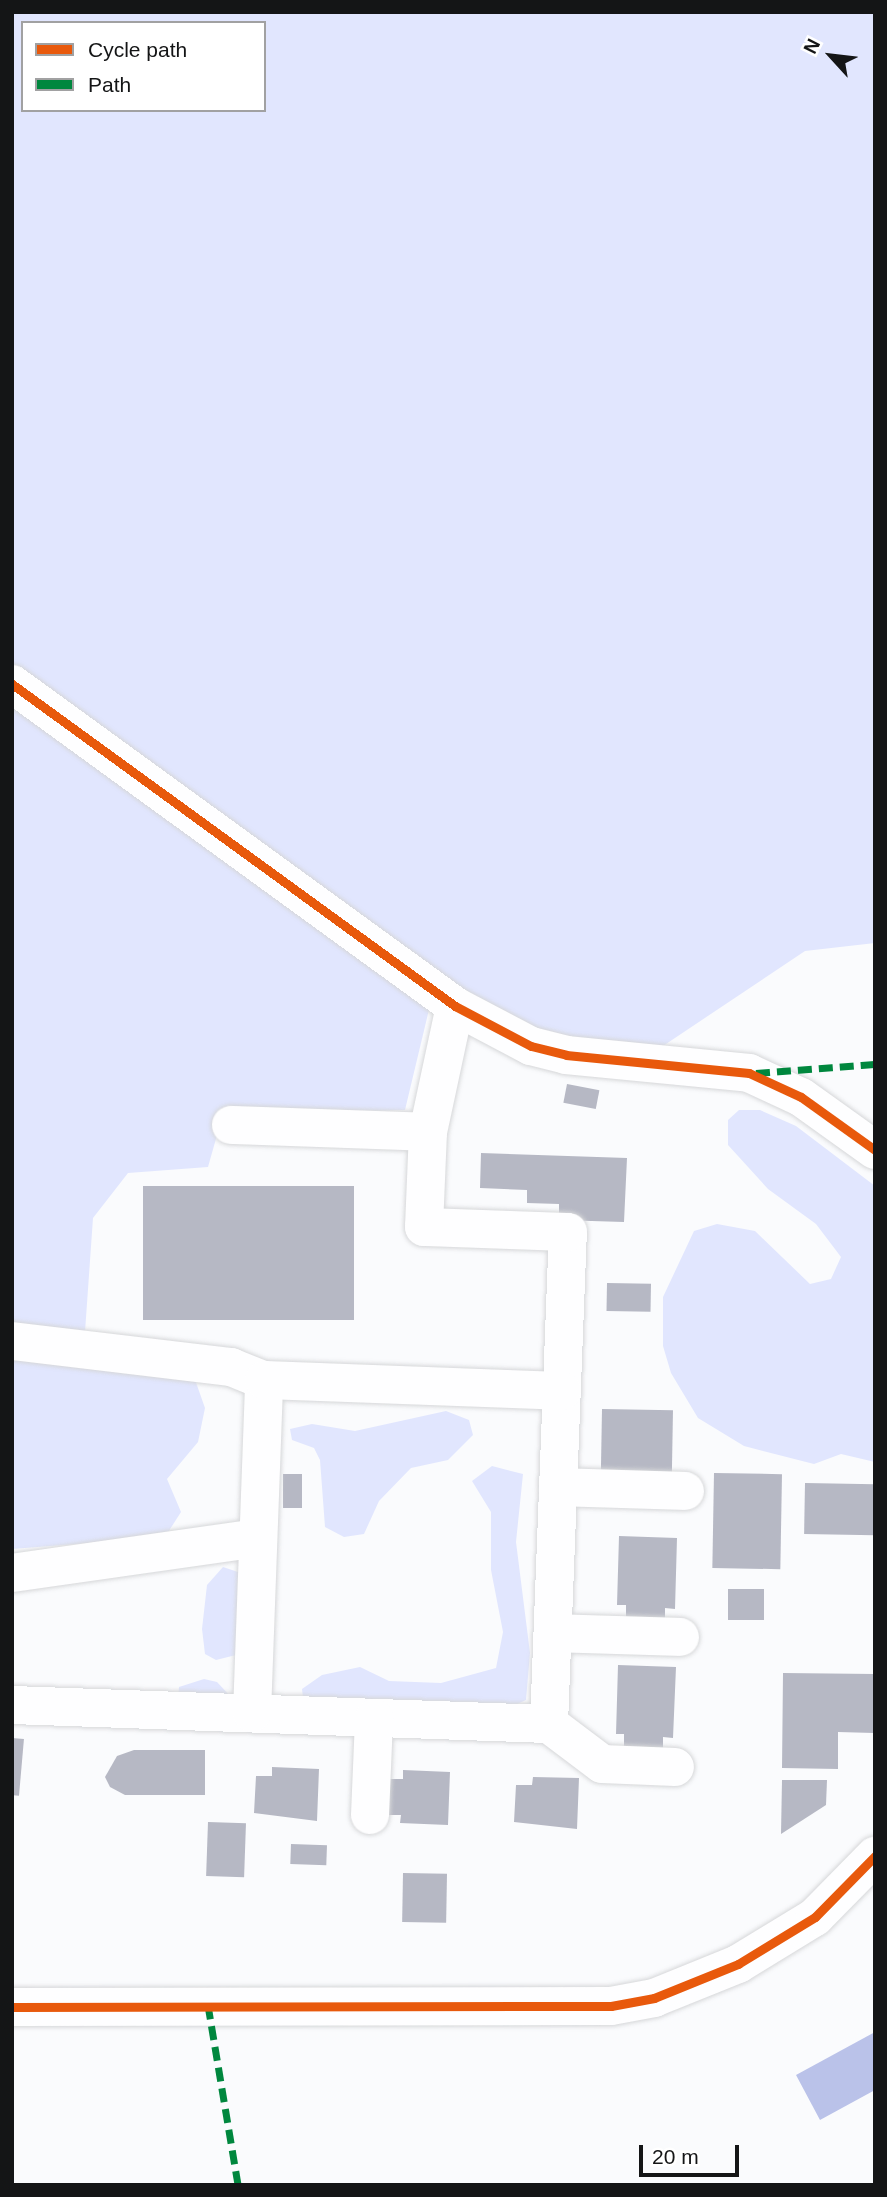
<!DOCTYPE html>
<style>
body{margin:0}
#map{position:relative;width:887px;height:2197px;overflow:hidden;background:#fafbfd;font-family:Arial,sans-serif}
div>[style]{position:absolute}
.green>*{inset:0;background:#e1e6fe}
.water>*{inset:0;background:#bac2e9}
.building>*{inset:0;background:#b6b8c4;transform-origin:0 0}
.roads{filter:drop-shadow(0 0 2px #d6d7d9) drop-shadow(0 0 2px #d6d7d9)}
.minor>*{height:38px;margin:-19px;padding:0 19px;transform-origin:19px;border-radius:19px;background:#fefeff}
.quiet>*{height:7px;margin-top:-3.5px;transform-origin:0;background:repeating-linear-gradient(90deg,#00873e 0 14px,transparent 0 21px)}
.cycleway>*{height:9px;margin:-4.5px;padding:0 4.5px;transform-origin:4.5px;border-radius:4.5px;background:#e8590c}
span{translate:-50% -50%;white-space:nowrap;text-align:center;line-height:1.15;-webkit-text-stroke:7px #fff;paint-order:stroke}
.frame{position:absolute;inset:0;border:14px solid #141516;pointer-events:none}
.legend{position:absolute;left:21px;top:21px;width:245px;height:91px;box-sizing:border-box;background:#fff;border:2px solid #a1a1a2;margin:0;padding:9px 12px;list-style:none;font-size:21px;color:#141516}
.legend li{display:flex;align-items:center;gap:14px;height:35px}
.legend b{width:35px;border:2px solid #a1a1a2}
.north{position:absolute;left:796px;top:21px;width:70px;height:70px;-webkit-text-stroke:5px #fff;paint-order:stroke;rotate:297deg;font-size:19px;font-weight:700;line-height:28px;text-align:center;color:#141516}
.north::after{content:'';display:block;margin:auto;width:24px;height:32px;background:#141516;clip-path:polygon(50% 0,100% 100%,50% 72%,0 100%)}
.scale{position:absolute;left:639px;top:2145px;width:100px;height:32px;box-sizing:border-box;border:4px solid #141516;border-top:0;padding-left:9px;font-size:21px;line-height:24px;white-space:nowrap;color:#141516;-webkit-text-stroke:5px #fff;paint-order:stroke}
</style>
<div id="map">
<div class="green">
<i style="clip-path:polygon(evenodd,12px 12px,875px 12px,875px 943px,805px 951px,663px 1046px,535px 1033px,437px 976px,405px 1110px,223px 1114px,208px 1167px,128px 1173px,93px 1218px,85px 1332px,187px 1357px,205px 1408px,198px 1442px,167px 1479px,181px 1512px,165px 1537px,12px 1549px,12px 12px,23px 23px,264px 23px,264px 110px,23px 110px,23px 23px)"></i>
<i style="clip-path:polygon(739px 1110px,760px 1110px,796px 1126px,875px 1186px,875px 1462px,841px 1454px,814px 1464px,744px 1446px,698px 1418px,671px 1373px,663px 1346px,663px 1297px,694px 1231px,717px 1224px,755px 1231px,810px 1284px,831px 1279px,841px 1257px,816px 1224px,768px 1189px,728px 1145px,728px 1120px)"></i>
<i style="clip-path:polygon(446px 1411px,469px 1420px,473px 1435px,448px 1460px,411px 1468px,379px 1501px,364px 1534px,344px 1537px,325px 1527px,320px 1460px,314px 1448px,292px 1440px,290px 1429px,312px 1424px,355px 1431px)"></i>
<i style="clip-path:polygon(492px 1466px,523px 1474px,516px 1542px,530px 1653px,526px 1700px,506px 1709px,303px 1698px,302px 1689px,322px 1675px,360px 1667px,389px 1681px,441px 1683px,496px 1668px,503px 1632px,491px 1570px,491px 1512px,472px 1481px)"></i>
<i style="clip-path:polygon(223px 1567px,238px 1572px,236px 1655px,216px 1660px,205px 1654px,202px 1629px,207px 1585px)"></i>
<i style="clip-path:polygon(204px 1679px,217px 1682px,231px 1697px,178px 1699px,179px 1687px)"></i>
</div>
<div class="water">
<i style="clip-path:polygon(875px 2032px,875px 2090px,820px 2120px,796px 2075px)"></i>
</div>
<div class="building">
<i style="left:567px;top:1084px;width:33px;height:19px;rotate:11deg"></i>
<i style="clip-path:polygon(481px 1153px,627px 1158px,624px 1222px,559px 1220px,559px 1204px,527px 1203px,527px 1190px,480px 1188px)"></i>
<i style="left:143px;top:1186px;width:211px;height:134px"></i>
<i style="left:607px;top:1283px;width:44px;height:28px;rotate:1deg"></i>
<i style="left:602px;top:1409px;width:71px;height:62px;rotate:1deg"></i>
<i style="left:714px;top:1473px;width:68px;height:95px;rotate:1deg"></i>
<i style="left:283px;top:1474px;width:19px;height:34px"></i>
<i style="left:805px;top:1483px;width:70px;height:51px;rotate:1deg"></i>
<i style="clip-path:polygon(619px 1536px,677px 1538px,675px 1609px,665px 1608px,665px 1619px,626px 1617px,626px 1605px,617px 1605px)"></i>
<i style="left:728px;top:1589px;width:36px;height:31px"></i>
<i style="clip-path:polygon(618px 1665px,676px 1667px,673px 1738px,663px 1737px,663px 1748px,624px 1746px,624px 1734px,616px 1734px)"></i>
<i style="clip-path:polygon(783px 1673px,875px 1674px,874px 1733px,838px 1732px,838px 1769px,782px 1768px)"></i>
<i style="left:12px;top:1738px;width:12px;height:57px;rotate:5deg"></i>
<i style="clip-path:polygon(134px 1750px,205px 1750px,205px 1795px,125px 1795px,110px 1787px,105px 1777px,117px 1756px)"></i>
<i style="clip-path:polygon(272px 1767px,319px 1769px,317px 1821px,254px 1813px,256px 1776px,272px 1776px)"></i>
<i style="clip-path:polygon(403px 1770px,450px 1772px,448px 1825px,400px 1823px,401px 1815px,385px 1815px,386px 1779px,403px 1779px)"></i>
<i style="clip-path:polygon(533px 1777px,579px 1778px,577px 1829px,514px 1822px,516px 1785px,532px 1785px)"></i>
<i style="clip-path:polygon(782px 1780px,827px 1780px,826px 1805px,781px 1834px)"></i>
<i style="left:208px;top:1822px;width:38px;height:54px;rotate:2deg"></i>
<i style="left:291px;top:1844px;width:36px;height:20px;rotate:2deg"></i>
<i style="left:403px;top:1873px;width:44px;height:49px;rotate:1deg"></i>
</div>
<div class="roads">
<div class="minor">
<i style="left:12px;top:684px;width:548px;rotate:36.01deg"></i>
<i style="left:455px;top:1006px;width:86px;rotate:27.8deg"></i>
<i style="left:531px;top:1046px;width:36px;rotate:14deg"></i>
<i style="left:566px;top:1055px;width:184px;rotate:5.6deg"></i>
<i style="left:749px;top:1073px;width:57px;rotate:24.8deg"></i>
<i style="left:801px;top:1097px;width:91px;rotate:35.6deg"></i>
<i style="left:231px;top:1125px;width:197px;rotate:2deg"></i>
<i style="left:12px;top:1341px;width:221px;rotate:6.8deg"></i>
<i style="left:231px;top:1367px;width:35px;rotate:22deg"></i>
<i style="left:558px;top:1487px;width:127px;rotate:1.8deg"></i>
<i style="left:12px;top:1573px;width:248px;rotate:-8.1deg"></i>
<i style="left:553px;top:1633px;width:127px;rotate:1.8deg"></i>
<i style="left:12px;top:1705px;width:537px;rotate:2.03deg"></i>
<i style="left:549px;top:1724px;width:492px;rotate:-87.8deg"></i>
<i style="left:568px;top:1232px;width:144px;rotate:-178deg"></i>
<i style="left:424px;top:1227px;width:95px;rotate:-87.6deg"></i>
<i style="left:428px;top:1132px;width:129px;rotate:-77.9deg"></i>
<i style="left:252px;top:1713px;width:333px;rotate:-87.9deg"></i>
<i style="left:264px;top:1380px;width:298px;rotate:2.1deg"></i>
<i style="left:549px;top:1724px;width:66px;rotate:37deg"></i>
<i style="left:602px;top:1764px;width:73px;rotate:2.4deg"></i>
<i style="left:370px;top:1815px;width:97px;rotate:-87.6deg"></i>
<i style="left:12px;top:2007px;width:599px;rotate:-0.1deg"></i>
<i style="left:611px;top:2006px;width:44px;rotate:-10.5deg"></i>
<i style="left:654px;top:1998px;width:91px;rotate:-22deg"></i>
<i style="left:738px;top:1964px;width:90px;rotate:-31.4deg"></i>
<i style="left:815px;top:1917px;width:86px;rotate:-45.5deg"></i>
</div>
</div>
<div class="quiet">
<i style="left:756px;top:1073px;width:119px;rotate:-4.3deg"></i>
<i style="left:208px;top:2005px;width:182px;rotate:80.5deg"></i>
</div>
<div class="cycleway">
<i style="left:12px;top:684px;width:548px;rotate:36.01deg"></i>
<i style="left:455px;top:1006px;width:86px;rotate:27.8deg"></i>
<i style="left:531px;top:1046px;width:36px;rotate:14deg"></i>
<i style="left:566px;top:1055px;width:184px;rotate:5.6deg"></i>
<i style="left:749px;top:1073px;width:57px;rotate:24.8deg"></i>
<i style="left:801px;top:1097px;width:91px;rotate:35.6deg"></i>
<i style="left:12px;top:2007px;width:599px;rotate:-0.1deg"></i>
<i style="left:611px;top:2006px;width:44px;rotate:-10.5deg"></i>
<i style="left:654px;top:1998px;width:91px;rotate:-22deg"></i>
<i style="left:738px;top:1964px;width:90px;rotate:-31.4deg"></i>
<i style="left:815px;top:1917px;width:86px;rotate:-45.5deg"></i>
</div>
<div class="frame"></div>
<ul class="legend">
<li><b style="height:9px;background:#e8590c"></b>Cycle path</li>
<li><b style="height:9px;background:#00873e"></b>Path</li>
</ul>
<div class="north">N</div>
<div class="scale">20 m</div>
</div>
